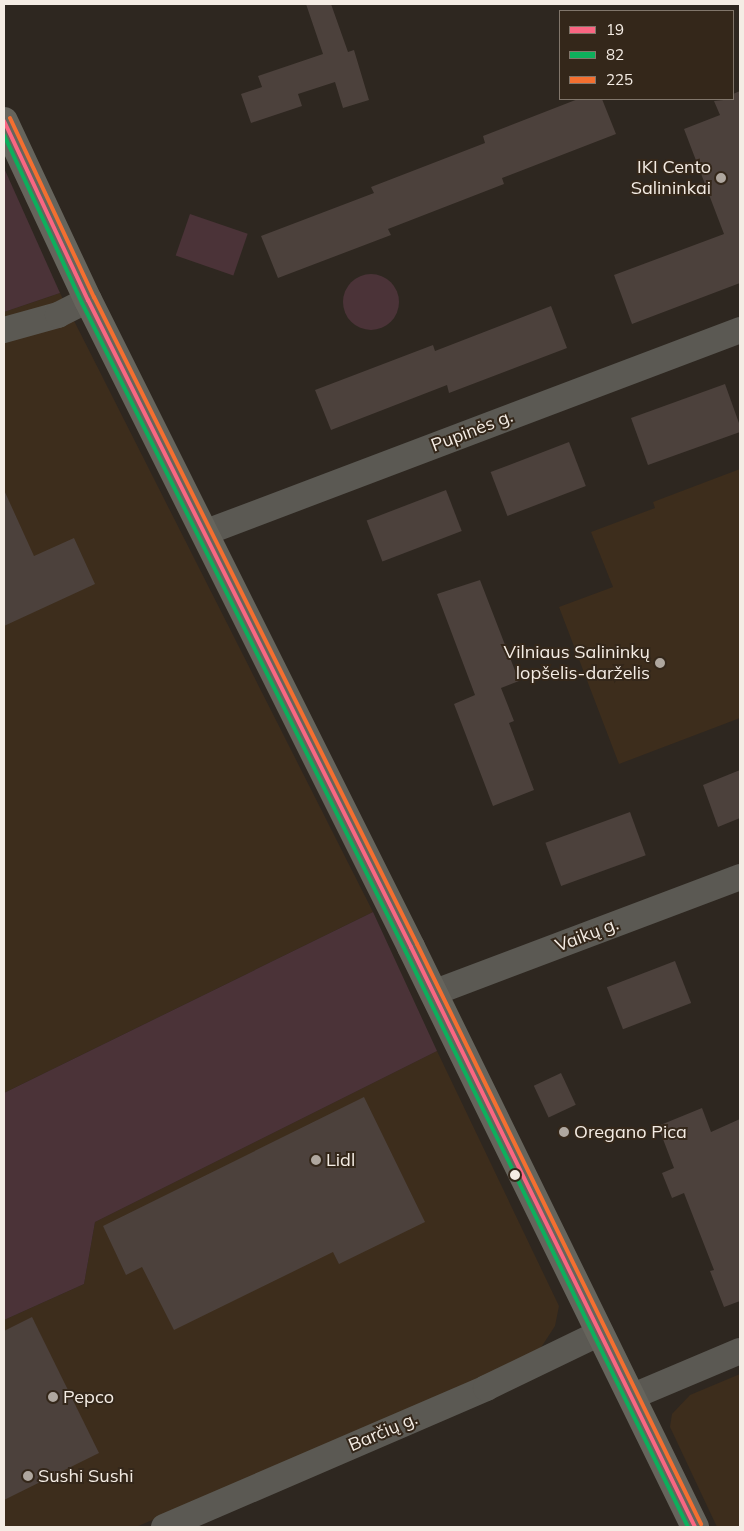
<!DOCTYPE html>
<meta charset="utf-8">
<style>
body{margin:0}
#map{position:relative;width:744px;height:1531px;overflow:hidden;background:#2e2720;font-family:Mulish,sans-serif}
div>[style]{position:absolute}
.built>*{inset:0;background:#3d2d1c}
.green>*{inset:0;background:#4b3338;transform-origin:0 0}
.round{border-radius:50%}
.building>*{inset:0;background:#4c413c;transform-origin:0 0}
.minor>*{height:26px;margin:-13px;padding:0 13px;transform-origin:13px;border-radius:13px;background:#5b5953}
.secondary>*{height:28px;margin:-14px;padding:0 14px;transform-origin:14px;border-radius:14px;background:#66645c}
.bus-1>*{height:4px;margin:-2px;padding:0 2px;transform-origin:2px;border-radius:2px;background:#fa6682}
.bus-2>*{height:4px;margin:-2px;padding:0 2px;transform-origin:2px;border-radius:2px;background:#0daf5c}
.bus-3>*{height:4px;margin:-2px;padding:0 2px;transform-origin:2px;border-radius:2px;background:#f46f30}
.dots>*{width:14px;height:14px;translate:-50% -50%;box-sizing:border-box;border:2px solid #34271a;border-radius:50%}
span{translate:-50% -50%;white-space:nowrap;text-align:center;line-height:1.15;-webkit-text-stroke:4px #34271a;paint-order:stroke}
.poi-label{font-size:18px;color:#f4ece4}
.right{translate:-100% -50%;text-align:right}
.left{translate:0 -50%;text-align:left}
.street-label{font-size:18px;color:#f4ece4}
.frame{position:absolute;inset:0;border:5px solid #f4ece4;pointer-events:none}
.legend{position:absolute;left:559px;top:10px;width:175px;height:90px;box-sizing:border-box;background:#34271a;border:1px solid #81766b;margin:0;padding:6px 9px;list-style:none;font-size:15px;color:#f4ece4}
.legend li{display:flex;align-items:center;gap:10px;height:25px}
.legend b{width:25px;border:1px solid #81766b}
</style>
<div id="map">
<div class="built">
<i style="clip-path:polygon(60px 293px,373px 912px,4px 1093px,4px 312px)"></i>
<i style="clip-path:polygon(740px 469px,740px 718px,619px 764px,559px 607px,613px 587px,591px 532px,655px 508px,653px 502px)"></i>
<i style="clip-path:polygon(437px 1051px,559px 1306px,555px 1326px,540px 1349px,530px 1358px,136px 1527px,4px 1527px,4px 1320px,84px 1284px,95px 1222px)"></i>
<i style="clip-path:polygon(740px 1374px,740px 1527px,717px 1527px,670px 1427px,672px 1414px,690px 1395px)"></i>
</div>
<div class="green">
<i style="clip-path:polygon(4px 168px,60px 293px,4px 312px)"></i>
<i style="left:190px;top:214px;width:61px;height:44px;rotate:19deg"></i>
<i class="round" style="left:343px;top:274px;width:56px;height:56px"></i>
<i style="clip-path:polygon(373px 912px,437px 1051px,95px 1222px,84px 1284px,4px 1320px,4px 1093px)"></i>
</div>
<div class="building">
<i style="clip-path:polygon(306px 4px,331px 4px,348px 52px,354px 50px,369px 100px,343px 108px,335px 82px,298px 94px,302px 106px,251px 123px,241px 94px,262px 87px,258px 76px,323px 54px)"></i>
<i style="clip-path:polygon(740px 91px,740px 283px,632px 324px,614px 275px,724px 234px,684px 129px,720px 115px,714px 101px,733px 99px,733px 94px)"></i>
<i style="clip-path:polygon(578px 99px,602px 99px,616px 134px,502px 178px,504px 184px,388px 229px,391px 235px,278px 278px,261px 236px,374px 193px,371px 187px,485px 143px,483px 136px)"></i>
<i style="clip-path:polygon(551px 306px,567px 348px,449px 393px,447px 385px,331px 430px,315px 390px,433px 345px,435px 351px)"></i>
<i style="clip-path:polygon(725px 384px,740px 426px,740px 432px,648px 465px,631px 418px)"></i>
<i style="left:569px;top:442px;width:47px;height:84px;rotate:69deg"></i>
<i style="clip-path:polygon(4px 490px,34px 556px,74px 538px,95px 584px,4px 626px)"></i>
<i style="left:446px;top:490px;width:44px;height:85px;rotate:69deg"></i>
<i style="clip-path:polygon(480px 580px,519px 681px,501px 688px,514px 721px,509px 723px,534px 790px,493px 806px,454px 704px,475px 695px,437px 594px)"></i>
<i style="clip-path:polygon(740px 770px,740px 818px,718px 827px,703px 785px)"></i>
<i style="left:630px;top:812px;width:46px;height:90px;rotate:70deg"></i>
<i style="left:675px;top:961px;width:45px;height:73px;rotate:69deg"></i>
<i style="left:561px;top:1073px;width:35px;height:30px;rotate:65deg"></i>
<i style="clip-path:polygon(364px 1097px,425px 1222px,339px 1264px,333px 1252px,174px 1330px,142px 1267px,126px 1275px,103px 1226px)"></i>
<i style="clip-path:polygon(702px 1108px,711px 1132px,740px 1119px,740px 1301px,724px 1307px,710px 1271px,714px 1270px,684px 1193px,672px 1198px,662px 1173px,674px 1168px,658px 1126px)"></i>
<i style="clip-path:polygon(32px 1317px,99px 1453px,4px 1500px,4px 1331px)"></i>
</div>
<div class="minor">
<i style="left:4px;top:330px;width:56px;rotate:-15.5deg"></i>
<i style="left:58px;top:315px;width:34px;rotate:-27deg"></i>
<i style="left:204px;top:533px;width:573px;rotate:-20.74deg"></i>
<i style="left:433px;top:993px;width:328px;rotate:-20.7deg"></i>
<i style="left:631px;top:1397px;width:118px;rotate:-22.9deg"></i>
<i style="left:164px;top:1527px;width:351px;rotate:-23.3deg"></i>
<i style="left:486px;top:1388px;width:127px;rotate:-25.8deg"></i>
</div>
<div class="secondary">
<i style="left:4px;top:121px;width:198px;rotate:64.9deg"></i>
<i style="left:88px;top:300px;width:723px;rotate:63.47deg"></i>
<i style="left:411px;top:947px;width:646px;rotate:63.91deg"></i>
</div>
<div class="bus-1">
<i style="left:4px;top:121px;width:198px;rotate:64.9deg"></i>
<i style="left:88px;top:300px;width:723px;rotate:63.47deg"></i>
<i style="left:411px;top:947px;width:646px;rotate:63.91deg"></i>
</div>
<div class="bus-2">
<i style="left:4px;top:135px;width:185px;rotate:65.1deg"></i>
<i style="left:82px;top:303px;width:723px;rotate:63.47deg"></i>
<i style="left:405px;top:950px;width:643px;rotate:63.87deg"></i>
</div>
<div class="bus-3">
<i style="left:10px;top:118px;width:198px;rotate:64.9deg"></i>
<i style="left:94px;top:297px;width:723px;rotate:63.47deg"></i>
<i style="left:417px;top:944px;width:646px;rotate:63.91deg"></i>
</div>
<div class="dots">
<i style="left:721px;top:178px;background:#afa79f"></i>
<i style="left:660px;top:663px;background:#afa79f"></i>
<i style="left:564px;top:1132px;background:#afa79f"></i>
<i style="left:316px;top:1160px;background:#afa79f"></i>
<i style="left:515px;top:1175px;background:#f4ece4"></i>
<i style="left:53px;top:1397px;background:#afa79f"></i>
<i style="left:28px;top:1476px;background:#afa79f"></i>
</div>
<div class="poi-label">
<span class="right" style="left:711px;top:178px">IKI Cento<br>Salininkai</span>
<span class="right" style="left:650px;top:663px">Vilniaus Salininkų<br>lopšelis-darželis</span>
<span class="left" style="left:574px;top:1132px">Oregano Pica</span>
<span class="left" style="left:326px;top:1160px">Lidl</span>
<span class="left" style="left:63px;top:1397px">Pepco</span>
<span class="left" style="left:38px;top:1476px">Sushi Sushi</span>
</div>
<div class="street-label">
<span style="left:472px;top:431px;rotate:-21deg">Pupinės g.</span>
<span style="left:587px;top:935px;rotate:-21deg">Vaikų g.</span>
<span style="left:383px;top:1432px;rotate:-23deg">Barčių g.</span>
</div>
<div class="frame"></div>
<ul class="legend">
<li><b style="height:6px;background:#fa6682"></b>19</li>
<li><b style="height:6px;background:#0daf5c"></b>82</li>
<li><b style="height:6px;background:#f46f30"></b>225</li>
</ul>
</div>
